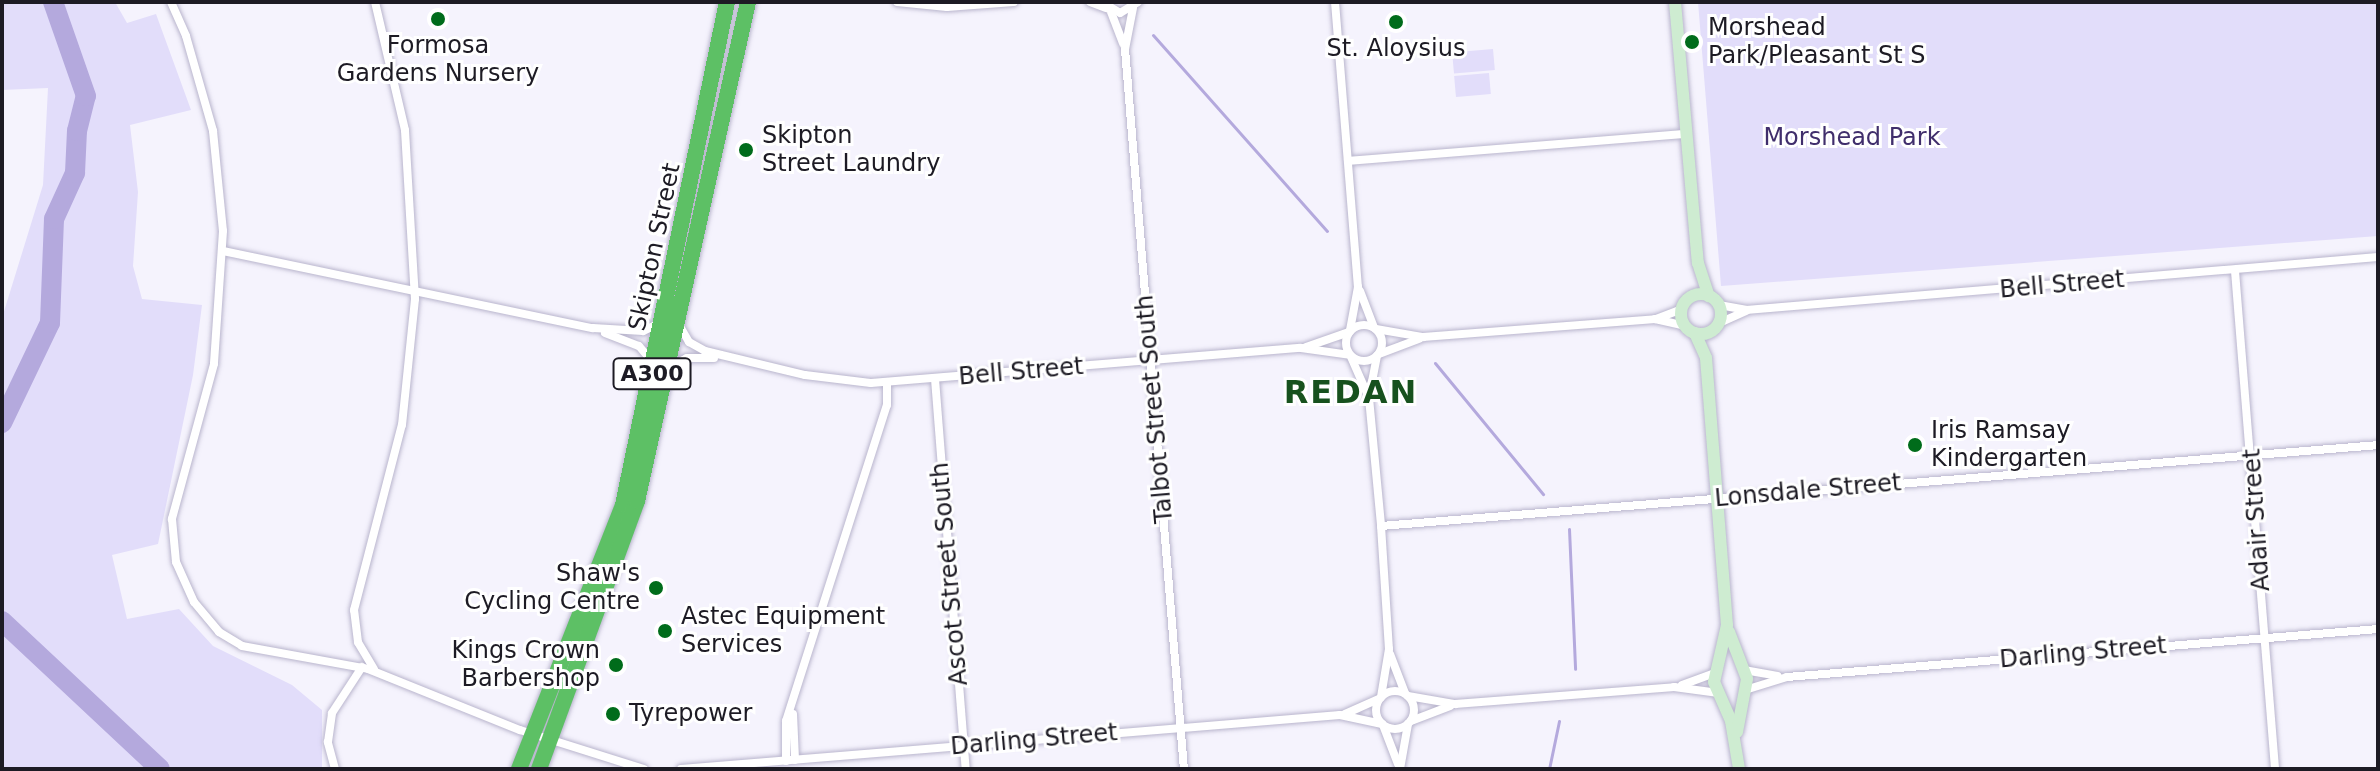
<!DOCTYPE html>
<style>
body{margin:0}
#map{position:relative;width:2380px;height:771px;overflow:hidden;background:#f5f3fd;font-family:"DejaVu Sans",sans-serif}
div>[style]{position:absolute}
.green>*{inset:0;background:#e2ddfa;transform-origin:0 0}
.stream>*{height:3px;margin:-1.5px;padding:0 1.5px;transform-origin:1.5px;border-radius:1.5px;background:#b4a9dd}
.river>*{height:20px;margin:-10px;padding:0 10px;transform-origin:10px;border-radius:10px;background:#b4a9dd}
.roads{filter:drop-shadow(0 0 2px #b9b5cd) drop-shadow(0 0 2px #b9b5cd)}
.street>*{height:8px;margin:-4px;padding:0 4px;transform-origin:4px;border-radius:4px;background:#fff}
.street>.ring{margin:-4px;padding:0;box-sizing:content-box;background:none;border:8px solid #fff;border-radius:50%}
.secondary>*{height:12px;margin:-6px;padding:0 6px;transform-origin:6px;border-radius:6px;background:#ceecd1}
.secondary>.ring{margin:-6px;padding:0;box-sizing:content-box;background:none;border:12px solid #ceecd1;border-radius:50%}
.highway>*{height:16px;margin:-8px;padding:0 8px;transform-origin:8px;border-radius:8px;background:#5dc065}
.dots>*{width:22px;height:22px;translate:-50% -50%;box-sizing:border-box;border:4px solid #fff;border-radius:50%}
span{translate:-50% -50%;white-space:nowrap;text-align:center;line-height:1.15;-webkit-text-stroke:6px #fff;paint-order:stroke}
.shield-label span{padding:2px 6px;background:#fff;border:2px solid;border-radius:6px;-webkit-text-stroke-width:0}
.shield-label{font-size:22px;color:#1d1b24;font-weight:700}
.poi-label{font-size:24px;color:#1d1b24}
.left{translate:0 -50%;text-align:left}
.right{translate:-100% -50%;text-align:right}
.park-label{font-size:24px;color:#402e6c}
.street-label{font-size:24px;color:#1d1b24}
.district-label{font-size:32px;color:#17511e;font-weight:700;letter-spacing:2px}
.frame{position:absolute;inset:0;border:4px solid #1d1b24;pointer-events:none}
</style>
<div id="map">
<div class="green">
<i style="clip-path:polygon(2px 2px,115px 2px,127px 23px,156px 14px,191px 110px,130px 125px,138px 192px,133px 266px,142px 299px,202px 305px,193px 375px,158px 544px,112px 555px,127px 619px,179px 609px,213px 646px,292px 685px,322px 710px,322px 769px,2px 769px,2px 318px,43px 185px,48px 88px,2px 90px)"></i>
<i style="clip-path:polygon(1698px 2px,2378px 2px,2378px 236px,1721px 286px)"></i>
<i style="left:1493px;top:49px;width:21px;height:41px;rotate:85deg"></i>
<i style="left:1489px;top:73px;width:21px;height:35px;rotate:85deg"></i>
</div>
<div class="stream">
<i style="left:1153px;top:35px;width:262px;rotate:48.4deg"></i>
<i style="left:1435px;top:363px;width:170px;rotate:50.5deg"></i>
<i style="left:1569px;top:529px;width:140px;rotate:87.5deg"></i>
<i style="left:1549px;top:769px;width:49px;rotate:-78.2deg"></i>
</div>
<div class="river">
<i style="left:2px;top:423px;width:111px;rotate:-64.4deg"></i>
<i style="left:50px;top:323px;width:104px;rotate:-87.8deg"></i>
<i style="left:54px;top:219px;width:51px;rotate:-65.5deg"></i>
<i style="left:75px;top:173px;width:42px;rotate:-87.3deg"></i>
<i style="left:77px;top:131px;width:36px;rotate:-76deg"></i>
<i style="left:86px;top:96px;width:100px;rotate:-109.3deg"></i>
<i style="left:2px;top:621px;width:216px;rotate:43.1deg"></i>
</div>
<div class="roads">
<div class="street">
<i style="left:171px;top:2px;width:37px;rotate:66deg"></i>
<i style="left:186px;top:36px;width:99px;rotate:74.1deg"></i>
<i style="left:213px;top:131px;width:100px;rotate:84.3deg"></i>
<i style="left:223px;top:231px;width:133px;rotate:93.9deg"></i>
<i style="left:214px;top:364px;width:161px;rotate:105.2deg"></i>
<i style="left:172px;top:519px;width:43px;rotate:84.7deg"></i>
<i style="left:176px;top:562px;width:44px;rotate:65.8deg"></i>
<i style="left:194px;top:602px;width:39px;rotate:50deg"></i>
<i style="left:219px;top:632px;width:27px;rotate:31deg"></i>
<i style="left:242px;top:646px;width:128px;rotate:10.3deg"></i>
<i style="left:368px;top:669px;width:164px;rotate:21.9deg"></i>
<i style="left:520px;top:730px;width:130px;rotate:17.5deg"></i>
<i style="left:897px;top:2px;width:50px;rotate:5.7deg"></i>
<i style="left:947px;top:7px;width:67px;rotate:-4.3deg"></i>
<i style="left:1090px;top:2px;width:17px;rotate:21deg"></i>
<i style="left:1102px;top:2px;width:21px;rotate:31deg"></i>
<i style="left:1120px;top:13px;width:21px;rotate:-31deg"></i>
<i style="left:1335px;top:2px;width:286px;rotate:85.4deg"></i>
<i style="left:1358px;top:287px;width:44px;rotate:100.5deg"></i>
<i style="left:1133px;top:8px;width:42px;rotate:101deg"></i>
<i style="left:1125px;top:49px;width:722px;rotate:85.32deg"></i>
<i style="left:1111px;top:12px;width:34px;rotate:69deg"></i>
<i style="left:1348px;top:161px;width:339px;rotate:-4.6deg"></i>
<i style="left:223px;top:251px;width:378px;rotate:11.8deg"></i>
<i style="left:593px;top:328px;width:50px;rotate:3.4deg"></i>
<i style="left:643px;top:331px;width:19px;rotate:-25deg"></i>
<i style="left:2235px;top:271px;width:500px;rotate:85.4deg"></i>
<i style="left:1360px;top:291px;width:39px;rotate:69deg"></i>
<i style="left:1719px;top:305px;width:27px;rotate:10deg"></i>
<i style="left:1746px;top:310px;width:634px;rotate:-4.79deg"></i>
<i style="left:1656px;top:319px;width:28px;rotate:-21deg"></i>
<i style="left:678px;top:323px;width:22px;rotate:60deg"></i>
<i style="left:689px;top:342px;width:18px;rotate:29deg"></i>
<i style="left:705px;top:351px;width:103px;rotate:13.5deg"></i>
<i style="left:805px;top:375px;width:66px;rotate:6.9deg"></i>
<i style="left:871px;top:383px;width:431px;rotate:-4.7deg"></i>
<i style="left:1301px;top:348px;width:49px;rotate:8.1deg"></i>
<i style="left:1719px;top:323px;width:30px;rotate:-24deg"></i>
<i class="ring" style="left:1346px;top:325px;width:28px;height:28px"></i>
<i style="left:1376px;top:329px;width:48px;rotate:9.7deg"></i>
<i style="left:1423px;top:337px;width:233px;rotate:-4.4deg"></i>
<i style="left:1655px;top:319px;width:31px;rotate:13deg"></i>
<i style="left:605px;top:333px;width:36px;rotate:21deg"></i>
<i style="left:639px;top:346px;width:17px;rotate:50deg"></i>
<i style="left:1306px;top:347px;width:46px;rotate:-19.2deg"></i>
<i style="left:1379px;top:354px;width:43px;rotate:-20.6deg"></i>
<i style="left:1351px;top:357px;width:45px;rotate:66.3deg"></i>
<i style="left:1369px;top:398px;width:129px;rotate:84.6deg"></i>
<i style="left:1381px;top:526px;width:123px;rotate:86.3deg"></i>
<i style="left:1389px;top:649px;width:49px;rotate:99.5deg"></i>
<i style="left:670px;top:367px;width:19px;rotate:-28deg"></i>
<i style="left:687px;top:358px;width:27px"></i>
<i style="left:935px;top:379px;width:391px;rotate:85.5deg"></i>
<i style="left:1369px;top:397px;width:42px;rotate:-79deg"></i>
<i style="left:1381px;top:526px;width:1000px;rotate:-4.64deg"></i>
<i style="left:1390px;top:654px;width:42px;rotate:69deg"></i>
<i style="left:374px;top:669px;width:31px;rotate:-121deg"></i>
<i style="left:358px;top:642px;width:32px;rotate:-97deg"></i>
<i style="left:354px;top:610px;width:191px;rotate:-75.5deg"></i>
<i style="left:402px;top:425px;width:127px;rotate:-84.1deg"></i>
<i style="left:415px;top:299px;width:169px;rotate:-93.4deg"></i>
<i style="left:405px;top:130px;width:131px;rotate:-103.2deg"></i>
<i style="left:1744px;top:670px;width:34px;rotate:10deg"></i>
<i style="left:1682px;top:685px;width:37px;rotate:-20deg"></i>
<i style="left:1745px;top:690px;width:44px;rotate:-17.2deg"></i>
<i style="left:1787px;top:677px;width:593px;rotate:-4.64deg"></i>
<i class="ring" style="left:1376px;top:691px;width:30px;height:30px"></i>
<i style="left:1408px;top:696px;width:48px;rotate:9.7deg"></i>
<i style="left:1455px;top:704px;width:220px;rotate:-4.4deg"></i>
<i style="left:1674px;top:687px;width:45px;rotate:7.6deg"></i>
<i style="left:793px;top:714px;width:46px;rotate:87.5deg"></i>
<i style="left:1345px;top:714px;width:37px;rotate:-24deg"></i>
<i style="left:1411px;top:721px;width:42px;rotate:-21deg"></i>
<i style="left:1383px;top:725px;width:42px;rotate:69deg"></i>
<i style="left:786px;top:761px;width:40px;rotate:-90deg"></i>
<i style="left:786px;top:721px;width:332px;rotate:-72.3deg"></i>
<i style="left:887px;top:405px;width:22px;rotate:-90deg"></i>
<i style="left:335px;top:769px;width:28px;rotate:-105deg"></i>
<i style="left:328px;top:742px;width:29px;rotate:-82deg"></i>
<i style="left:332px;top:713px;width:55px;rotate:-56.9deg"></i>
<i style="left:681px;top:769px;width:661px;rotate:-4.68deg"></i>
<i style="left:1340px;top:715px;width:43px;rotate:12.1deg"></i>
<i style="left:1400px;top:769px;width:46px;rotate:-79.9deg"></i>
</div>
<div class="secondary">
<i style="left:1675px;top:2px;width:262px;rotate:85deg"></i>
<i style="left:1698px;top:263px;width:35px;rotate:72deg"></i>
<i class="ring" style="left:1681px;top:294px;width:28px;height:28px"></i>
<i style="left:1695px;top:333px;width:27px;rotate:66deg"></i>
<i style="left:1706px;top:358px;width:268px;rotate:85.5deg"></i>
<i style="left:1727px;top:625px;width:58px;rotate:102.8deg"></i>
<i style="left:1714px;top:682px;width:43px;rotate:66.4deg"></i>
<i style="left:1731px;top:721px;width:49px;rotate:80.5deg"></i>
<i style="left:1729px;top:632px;width:50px;rotate:69deg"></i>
<i style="left:1747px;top:679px;width:54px;rotate:100.7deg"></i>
</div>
<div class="highway">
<i style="left:519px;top:769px;width:284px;rotate:-68.5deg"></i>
<i style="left:623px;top:505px;width:514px;rotate:-78.32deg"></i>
<i style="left:539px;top:769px;width:285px;rotate:-69.9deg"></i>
<i style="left:637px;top:501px;width:511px;rotate:-77.46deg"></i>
</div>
</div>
<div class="dots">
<i style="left:438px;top:19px;background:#006c1b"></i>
<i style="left:1396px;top:22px;background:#006c1b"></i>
<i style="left:1692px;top:42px;background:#006c1b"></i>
<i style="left:746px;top:150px;background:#006c1b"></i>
<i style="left:1915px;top:445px;background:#006c1b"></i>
<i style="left:656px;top:588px;background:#006c1b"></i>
<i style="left:665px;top:631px;background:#006c1b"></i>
<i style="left:616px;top:665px;background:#006c1b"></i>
<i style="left:613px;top:714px;background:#006c1b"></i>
</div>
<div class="shield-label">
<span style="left:652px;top:374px">A300</span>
</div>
<div class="poi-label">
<span class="left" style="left:1708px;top:42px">Morshead<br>Park/Pleasant St S</span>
<span style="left:438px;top:60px">Formosa<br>Gardens Nursery</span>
<span style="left:1396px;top:49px">St. Aloysius</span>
<span class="left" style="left:762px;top:150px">Skipton<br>Street Laundry</span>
<span class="left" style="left:1931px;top:445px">Iris Ramsay<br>Kindergarten</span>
<span class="right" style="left:640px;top:588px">Shaw's<br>Cycling Centre</span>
<span class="left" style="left:681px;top:631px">Astec Equipment<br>Services</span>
<span class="right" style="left:600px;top:665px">Kings Crown<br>Barbershop</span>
<span class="left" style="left:629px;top:714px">Tyrepower</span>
</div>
<div class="park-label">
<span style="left:1852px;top:138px">Morshead Park</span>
</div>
<div class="street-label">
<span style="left:655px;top:247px;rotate:-78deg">Skipton Street</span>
<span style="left:2062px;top:285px;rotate:-5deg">Bell Street</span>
<span style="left:1021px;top:372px;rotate:-5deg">Bell Street</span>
<span style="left:1155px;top:409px;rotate:-95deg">Talbot Street South</span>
<span style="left:1808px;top:491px;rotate:-5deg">Lonsdale Street</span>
<span style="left:2257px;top:520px;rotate:-94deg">Adair Street</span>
<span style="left:950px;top:574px;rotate:-95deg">Ascot Street South</span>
<span style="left:2083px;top:653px;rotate:-5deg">Darling Street</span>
<span style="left:1034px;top:740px;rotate:-5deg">Darling Street</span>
</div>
<div class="district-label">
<span style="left:1351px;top:392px">REDAN</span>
</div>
<div class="frame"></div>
</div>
